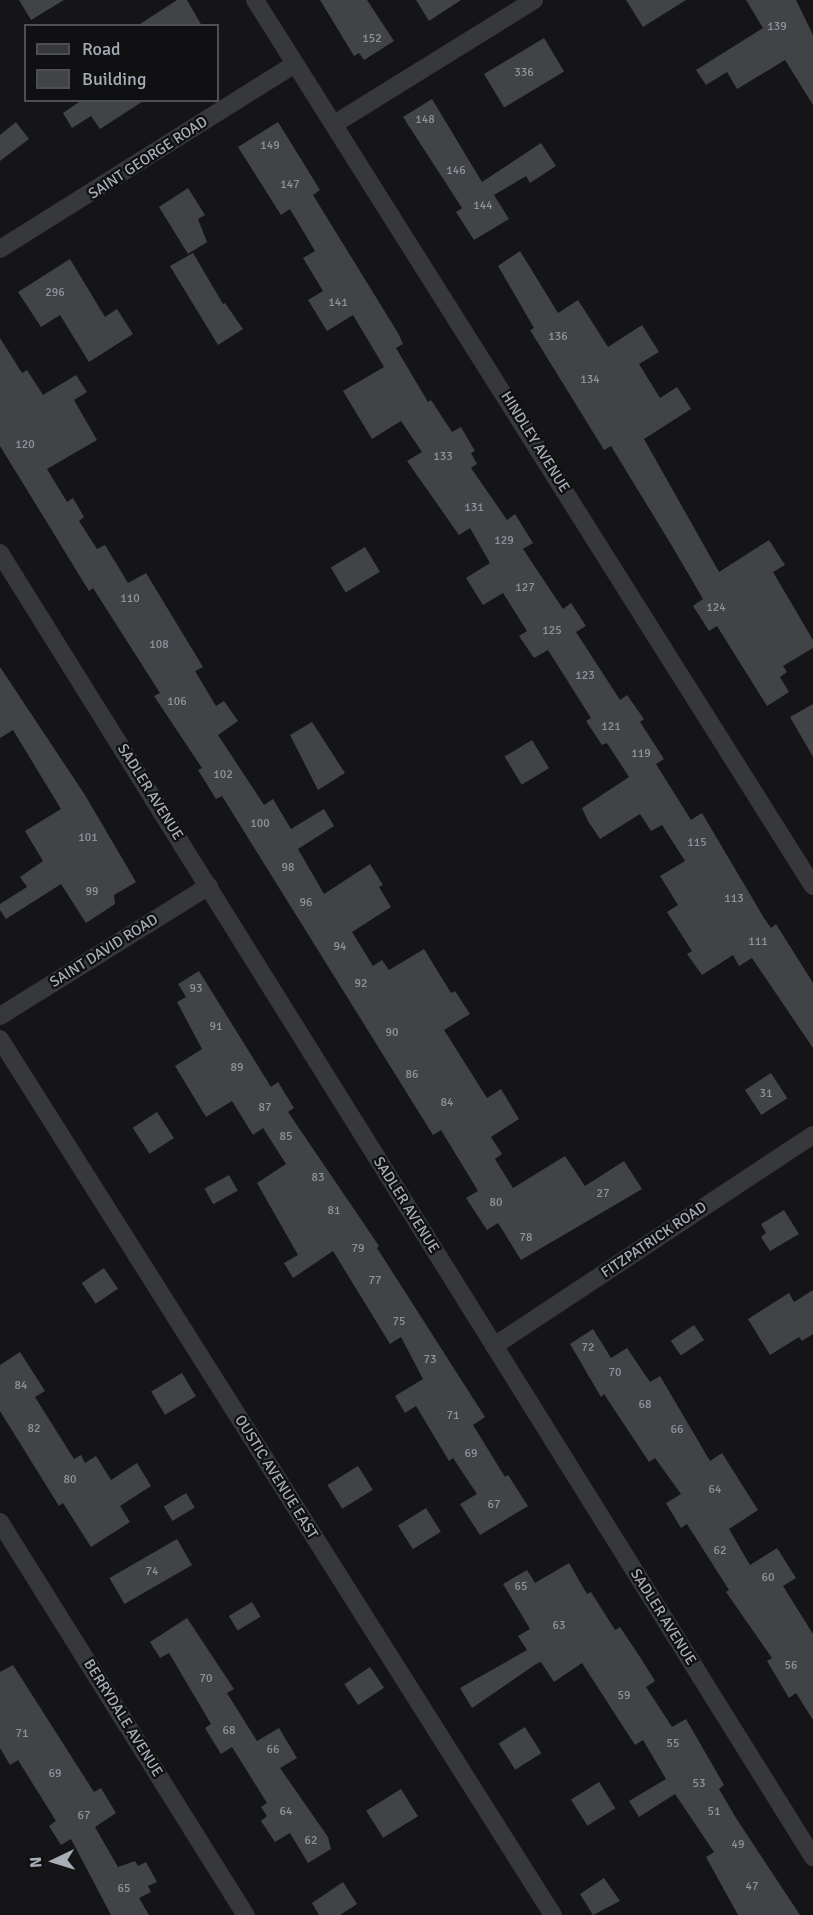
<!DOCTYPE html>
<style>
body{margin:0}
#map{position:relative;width:813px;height:1915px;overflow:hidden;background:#151517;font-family:Signika,sans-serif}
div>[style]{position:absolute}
.building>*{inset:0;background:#414447;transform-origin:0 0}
.minor>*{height:18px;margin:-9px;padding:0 9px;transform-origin:9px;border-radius:9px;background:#36383c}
span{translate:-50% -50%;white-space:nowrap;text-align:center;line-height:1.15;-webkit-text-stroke:4.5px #101012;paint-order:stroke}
.number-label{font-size:12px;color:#8e949c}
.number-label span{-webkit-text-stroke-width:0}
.street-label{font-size:15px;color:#a7aeb8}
.legend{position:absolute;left:24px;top:24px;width:195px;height:78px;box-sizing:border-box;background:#101012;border:2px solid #4c4f54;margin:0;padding:8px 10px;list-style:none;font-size:18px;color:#a7aeb8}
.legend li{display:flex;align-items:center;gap:12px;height:30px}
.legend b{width:30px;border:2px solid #4c4f54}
.north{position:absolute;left:24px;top:1831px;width:60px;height:60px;-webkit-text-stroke:4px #101012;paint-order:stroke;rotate:266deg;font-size:16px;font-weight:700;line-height:24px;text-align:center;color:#a7aeb8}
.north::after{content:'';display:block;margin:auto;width:21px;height:27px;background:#a7aeb8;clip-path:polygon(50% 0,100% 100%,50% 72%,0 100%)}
</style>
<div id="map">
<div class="building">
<i style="clip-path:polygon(19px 0,64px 0,31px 20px)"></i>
<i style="clip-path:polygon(177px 0,187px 0,202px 26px,137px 26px)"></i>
<i style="clip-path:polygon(320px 0,367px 0,394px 41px,364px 60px,359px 53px,354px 56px)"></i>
<i style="clip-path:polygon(416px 0,461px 0,429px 21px)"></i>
<i style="clip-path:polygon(626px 0,686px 0,643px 27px)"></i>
<i style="clip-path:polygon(746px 0,796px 0,813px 35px,813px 105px,785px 60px,737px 89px,727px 72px,706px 85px,696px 70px,763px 28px)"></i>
<i style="left:544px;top:38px;width:39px;height:70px;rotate:59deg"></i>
<i style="clip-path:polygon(432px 99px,482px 182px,541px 143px,556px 166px,530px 183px,526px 176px,494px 195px,509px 219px,474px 240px,456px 212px,462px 208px,403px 117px)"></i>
<i style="clip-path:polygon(82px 100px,145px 100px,100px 129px,91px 116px,72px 128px,63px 113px)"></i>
<i style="clip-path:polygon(16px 122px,29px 139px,0 161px,0 135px)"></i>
<i style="clip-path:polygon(278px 122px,320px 190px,313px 195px,398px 333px,403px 344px,396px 348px,428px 402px,431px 400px,452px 432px,461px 427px,475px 451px,471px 453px,477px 464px,471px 468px,507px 520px,515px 514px,533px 543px,523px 549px,563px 609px,571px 603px,586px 626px,576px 632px,620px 700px,627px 695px,644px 719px,640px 722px,664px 759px,656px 764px,691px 820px,702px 813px,764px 918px,771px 928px,776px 924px,813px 983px,813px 1048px,752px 958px,739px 966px,733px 955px,702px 975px,687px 954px,692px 951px,667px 912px,678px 905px,660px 876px,685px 861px,662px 825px,651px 831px,640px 814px,600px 839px,588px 821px,582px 808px,629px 777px,607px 743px,602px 745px,586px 721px,591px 718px,548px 650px,534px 658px,519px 636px,527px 631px,503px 593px,483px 605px,466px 578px,490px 563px,470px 528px,459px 535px,407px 461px,422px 452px,401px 421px,372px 439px,343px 391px,384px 367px,353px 315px,327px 331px,308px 300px,323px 291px,303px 258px,315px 251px,290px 209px,281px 215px,238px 147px)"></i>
<i style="clip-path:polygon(188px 188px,205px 215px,198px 219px,207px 242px,188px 254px,159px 207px)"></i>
<i style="clip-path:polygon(520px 251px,558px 313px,578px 300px,608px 347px,642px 325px,659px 352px,639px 364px,660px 398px,677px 387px,691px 409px,644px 439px,719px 572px,769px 540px,785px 565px,773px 572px,813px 640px,813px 648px,783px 666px,787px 672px,780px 677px,789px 692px,767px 706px,717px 626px,709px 631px,693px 606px,703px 599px,672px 546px,611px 446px,604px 450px,530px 330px,534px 328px,498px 266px)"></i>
<i style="clip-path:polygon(193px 253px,223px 304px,225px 303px,243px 329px,218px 345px,170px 266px)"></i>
<i style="clip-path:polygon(70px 259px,105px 317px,117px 309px,133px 334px,89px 362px,60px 315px,41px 327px,18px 292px)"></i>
<i style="clip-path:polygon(0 338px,22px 373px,27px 370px,43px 395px,76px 375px,87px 392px,74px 400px,97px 440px,47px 469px,67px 502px,73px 498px,84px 517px,79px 521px,97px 549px,105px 545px,128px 583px,146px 573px,203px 667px,195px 671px,216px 706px,224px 701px,238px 721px,218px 735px,264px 805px,273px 799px,291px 829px,324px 809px,334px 826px,298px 849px,324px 894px,370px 864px,383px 885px,379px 887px,391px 907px,352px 932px,373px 966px,382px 960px,389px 970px,424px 949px,451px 993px,455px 991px,470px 1014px,444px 1030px,487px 1098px,501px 1089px,519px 1119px,491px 1137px,502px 1154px,495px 1159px,513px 1188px,565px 1156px,585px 1186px,624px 1161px,642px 1189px,521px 1260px,498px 1223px,487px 1230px,466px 1198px,478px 1191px,441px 1130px,433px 1135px,222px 796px,216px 799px,198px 770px,202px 768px,154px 696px,160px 693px,93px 588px,89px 591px,0 446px)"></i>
<i style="left:365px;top:547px;width:29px;height:40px;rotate:59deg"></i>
<i style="clip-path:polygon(0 667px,85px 795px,136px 882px,114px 895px,115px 904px,86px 923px,61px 884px,6px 919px,0 910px,0 904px,27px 887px,20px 877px,43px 861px,25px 831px,61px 809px,13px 730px,0 738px)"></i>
<i style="clip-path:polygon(813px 704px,813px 757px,790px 717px)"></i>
<i style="clip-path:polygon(312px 722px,345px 773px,318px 790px,290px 735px)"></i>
<i style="left:532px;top:740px;width:33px;height:32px;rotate:59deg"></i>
<i style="clip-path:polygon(199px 971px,271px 1087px,278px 1082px,294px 1108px,288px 1112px,379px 1246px,377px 1248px,485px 1417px,473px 1425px,505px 1477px,508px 1475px,528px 1506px,480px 1535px,460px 1504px,477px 1494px,453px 1458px,449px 1461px,416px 1406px,405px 1413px,395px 1396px,423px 1379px,401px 1337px,390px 1344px,333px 1251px,293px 1278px,284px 1263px,298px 1255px,257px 1183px,286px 1164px,263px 1128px,253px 1135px,232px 1101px,206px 1117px,175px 1066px,202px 1049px,177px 1002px,186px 997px,178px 984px)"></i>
<i style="left:771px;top:1073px;width:30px;height:31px;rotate:57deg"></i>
<i style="left:157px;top:1112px;width:31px;height:29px;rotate:57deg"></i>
<i style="left:229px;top:1175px;width:18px;height:28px;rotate:61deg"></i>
<i style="clip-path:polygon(784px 1210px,799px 1234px,770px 1251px,761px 1237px,766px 1233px,761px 1224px)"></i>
<i style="left:104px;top:1268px;width:25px;height:27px;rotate:56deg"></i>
<i style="clip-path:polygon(813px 1290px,813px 1334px,802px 1341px,799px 1337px,770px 1355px,748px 1319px,789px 1293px,794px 1302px)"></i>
<i style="left:694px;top:1325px;width:18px;height:28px;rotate:56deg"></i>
<i style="clip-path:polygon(593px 1329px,611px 1358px,627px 1348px,650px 1382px,660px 1376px,710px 1461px,722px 1453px,758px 1510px,729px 1529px,750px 1565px,777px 1548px,796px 1578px,783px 1586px,813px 1634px,813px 1720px,796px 1693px,789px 1698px,767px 1661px,772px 1658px,726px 1592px,729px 1590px,687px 1524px,681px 1528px,666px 1503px,681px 1494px,655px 1458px,649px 1462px,604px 1394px,601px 1397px,570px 1344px)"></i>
<i style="clip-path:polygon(20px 1352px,45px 1391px,35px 1397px,74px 1459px,81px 1455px,85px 1463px,96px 1456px,111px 1480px,137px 1463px,151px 1486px,120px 1506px,130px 1522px,91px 1547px,63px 1503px,59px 1506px,0 1411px,0 1365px)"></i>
<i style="left:182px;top:1373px;width:27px;height:36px;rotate:59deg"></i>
<i style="left:358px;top:1466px;width:28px;height:36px;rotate:58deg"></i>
<i style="left:186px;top:1493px;width:17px;height:26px;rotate:59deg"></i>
<i style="left:426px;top:1508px;width:28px;height:33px;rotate:58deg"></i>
<i style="left:177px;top:1539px;width:30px;height:78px;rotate:60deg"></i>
<i style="clip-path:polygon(569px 1563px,587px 1594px,591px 1592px,615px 1630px,620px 1627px,640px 1657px,655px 1681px,646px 1687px,672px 1727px,686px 1719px,724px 1785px,719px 1789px,736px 1818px,800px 1915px,738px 1915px,706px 1857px,714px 1852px,675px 1794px,639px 1817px,629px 1801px,666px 1779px,643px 1740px,635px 1745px,582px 1663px,554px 1682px,541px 1662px,536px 1664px,472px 1708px,460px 1688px,527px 1650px,518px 1636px,530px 1629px,503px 1584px,527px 1570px,535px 1583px)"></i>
<i style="left:252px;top:1602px;width:17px;height:27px;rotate:59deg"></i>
<i style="clip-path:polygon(187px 1618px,234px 1689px,227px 1693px,257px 1741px,279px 1728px,297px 1758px,280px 1768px,328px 1837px,331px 1849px,308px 1863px,290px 1833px,275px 1842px,261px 1821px,267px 1816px,261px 1807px,267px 1803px,232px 1747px,221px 1754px,205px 1728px,211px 1724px,169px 1653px,160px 1658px,150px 1642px)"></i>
<i style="clip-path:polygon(13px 1665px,94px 1792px,101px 1788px,116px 1813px,95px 1827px,118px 1867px,135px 1861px,138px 1866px,146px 1862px,157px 1882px,148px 1886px,151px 1892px,139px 1898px,149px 1915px,111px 1915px,71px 1839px,61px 1845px,49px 1826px,56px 1821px,18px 1760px,10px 1765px,0 1748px,0 1672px)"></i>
<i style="left:370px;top:1667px;width:25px;height:31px;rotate:56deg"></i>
<i style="left:525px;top:1727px;width:31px;height:31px;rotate:58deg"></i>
<i style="left:599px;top:1782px;width:31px;height:33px;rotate:58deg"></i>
<i style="left:401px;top:1789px;width:32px;height:41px;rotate:58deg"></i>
<i style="clip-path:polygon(604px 1878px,620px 1901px,593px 1915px,580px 1894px)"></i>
<i style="clip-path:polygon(343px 1882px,357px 1904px,340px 1915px,319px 1915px,312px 1903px)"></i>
</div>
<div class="minor">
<i style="left:255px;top:0;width:1047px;rotate:57.8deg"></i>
<i style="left:336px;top:123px;width:233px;rotate:-31.8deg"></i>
<i style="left:0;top:249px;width:348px;rotate:-32.1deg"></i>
<i style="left:0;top:553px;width:1537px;rotate:58.06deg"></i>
<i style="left:0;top:1016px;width:246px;rotate:-31.9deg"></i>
<i style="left:0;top:1039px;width:1036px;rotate:57.74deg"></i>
<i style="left:494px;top:1346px;width:382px;rotate:-33.5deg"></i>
<i style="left:0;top:1522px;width:464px;rotate:58deg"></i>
</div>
<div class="number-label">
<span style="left:777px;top:27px">139</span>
<span style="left:372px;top:39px">152</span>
<span style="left:524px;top:73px">336</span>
<span style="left:425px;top:120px">148</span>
<span style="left:270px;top:146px">149</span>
<span style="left:456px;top:171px">146</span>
<span style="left:290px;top:185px">147</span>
<span style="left:483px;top:206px">144</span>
<span style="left:55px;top:293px">296</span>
<span style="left:338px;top:303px">141</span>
<span style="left:558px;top:337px">136</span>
<span style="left:590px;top:380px">134</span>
<span style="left:25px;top:445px">120</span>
<span style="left:443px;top:457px">133</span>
<span style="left:474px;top:508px">131</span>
<span style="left:504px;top:541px">129</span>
<span style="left:525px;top:588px">127</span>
<span style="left:130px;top:599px">110</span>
<span style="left:716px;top:608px">124</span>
<span style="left:552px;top:631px">125</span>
<span style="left:159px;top:645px">108</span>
<span style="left:585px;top:676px">123</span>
<span style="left:177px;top:702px">106</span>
<span style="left:611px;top:727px">121</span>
<span style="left:641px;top:754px">119</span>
<span style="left:223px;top:775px">102</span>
<span style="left:260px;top:824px">100</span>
<span style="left:88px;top:838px">101</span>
<span style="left:697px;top:843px">115</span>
<span style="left:288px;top:868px">98</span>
<span style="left:92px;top:892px">99</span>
<span style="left:734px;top:899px">113</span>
<span style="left:306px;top:903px">96</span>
<span style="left:758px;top:942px">111</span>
<span style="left:340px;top:947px">94</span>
<span style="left:361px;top:984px">92</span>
<span style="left:196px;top:989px">93</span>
<span style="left:216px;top:1027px">91</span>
<span style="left:392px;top:1033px">90</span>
<span style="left:237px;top:1068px">89</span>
<span style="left:412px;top:1075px">86</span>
<span style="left:766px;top:1094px">31</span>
<span style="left:447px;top:1103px">84</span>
<span style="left:265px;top:1108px">87</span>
<span style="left:286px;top:1137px">85</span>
<span style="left:318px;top:1178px">83</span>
<span style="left:603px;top:1194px">27</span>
<span style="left:496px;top:1203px">80</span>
<span style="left:334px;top:1211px">81</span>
<span style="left:526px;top:1238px">78</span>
<span style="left:358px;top:1249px">79</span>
<span style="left:375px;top:1281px">77</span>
<span style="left:399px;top:1322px">75</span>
<span style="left:588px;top:1348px">72</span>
<span style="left:430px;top:1360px">73</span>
<span style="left:615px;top:1373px">70</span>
<span style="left:21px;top:1386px">84</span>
<span style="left:645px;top:1405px">68</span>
<span style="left:453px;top:1416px">71</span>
<span style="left:34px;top:1429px">82</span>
<span style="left:677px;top:1430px">66</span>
<span style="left:471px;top:1454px">69</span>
<span style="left:70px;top:1480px">80</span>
<span style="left:715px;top:1490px">64</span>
<span style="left:494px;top:1505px">67</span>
<span style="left:720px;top:1551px">62</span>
<span style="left:152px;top:1572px">74</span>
<span style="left:768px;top:1578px">60</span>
<span style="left:521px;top:1587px">65</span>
<span style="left:559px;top:1626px">63</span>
<span style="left:791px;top:1666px">56</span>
<span style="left:206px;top:1679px">70</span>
<span style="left:624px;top:1696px">59</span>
<span style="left:229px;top:1731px">68</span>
<span style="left:22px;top:1734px">71</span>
<span style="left:673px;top:1744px">55</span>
<span style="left:273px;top:1750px">66</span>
<span style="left:55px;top:1774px">69</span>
<span style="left:699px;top:1784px">53</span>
<span style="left:286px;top:1812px">64</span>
<span style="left:714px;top:1812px">51</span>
<span style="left:84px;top:1816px">67</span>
<span style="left:311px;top:1841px">62</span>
<span style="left:738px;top:1845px">49</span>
<span style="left:752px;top:1887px">47</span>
<span style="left:124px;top:1889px">65</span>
</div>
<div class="street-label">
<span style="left:148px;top:158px;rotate:-33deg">SAINT GEORGE ROAD</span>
<span style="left:535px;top:442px;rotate:58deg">HINDLEY AVENUE</span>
<span style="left:150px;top:792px;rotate:58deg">SADLER AVENUE</span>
<span style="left:104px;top:951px;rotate:-32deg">SAINT DAVID ROAD</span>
<span style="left:406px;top:1205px;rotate:58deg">SADLER AVENUE</span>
<span style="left:654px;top:1240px;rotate:-34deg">FITZPATRICK ROAD</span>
<span style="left:276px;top:1477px;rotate:58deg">OUSTIC AVENUE EAST</span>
<span style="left:663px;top:1617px;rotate:58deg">SADLER AVENUE</span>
<span style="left:123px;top:1718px;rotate:58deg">BERRYDALE AVENUE</span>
</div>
<ul class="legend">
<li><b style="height:8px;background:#36383c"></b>Road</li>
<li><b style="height:16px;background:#414447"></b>Building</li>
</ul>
<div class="north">N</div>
</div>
